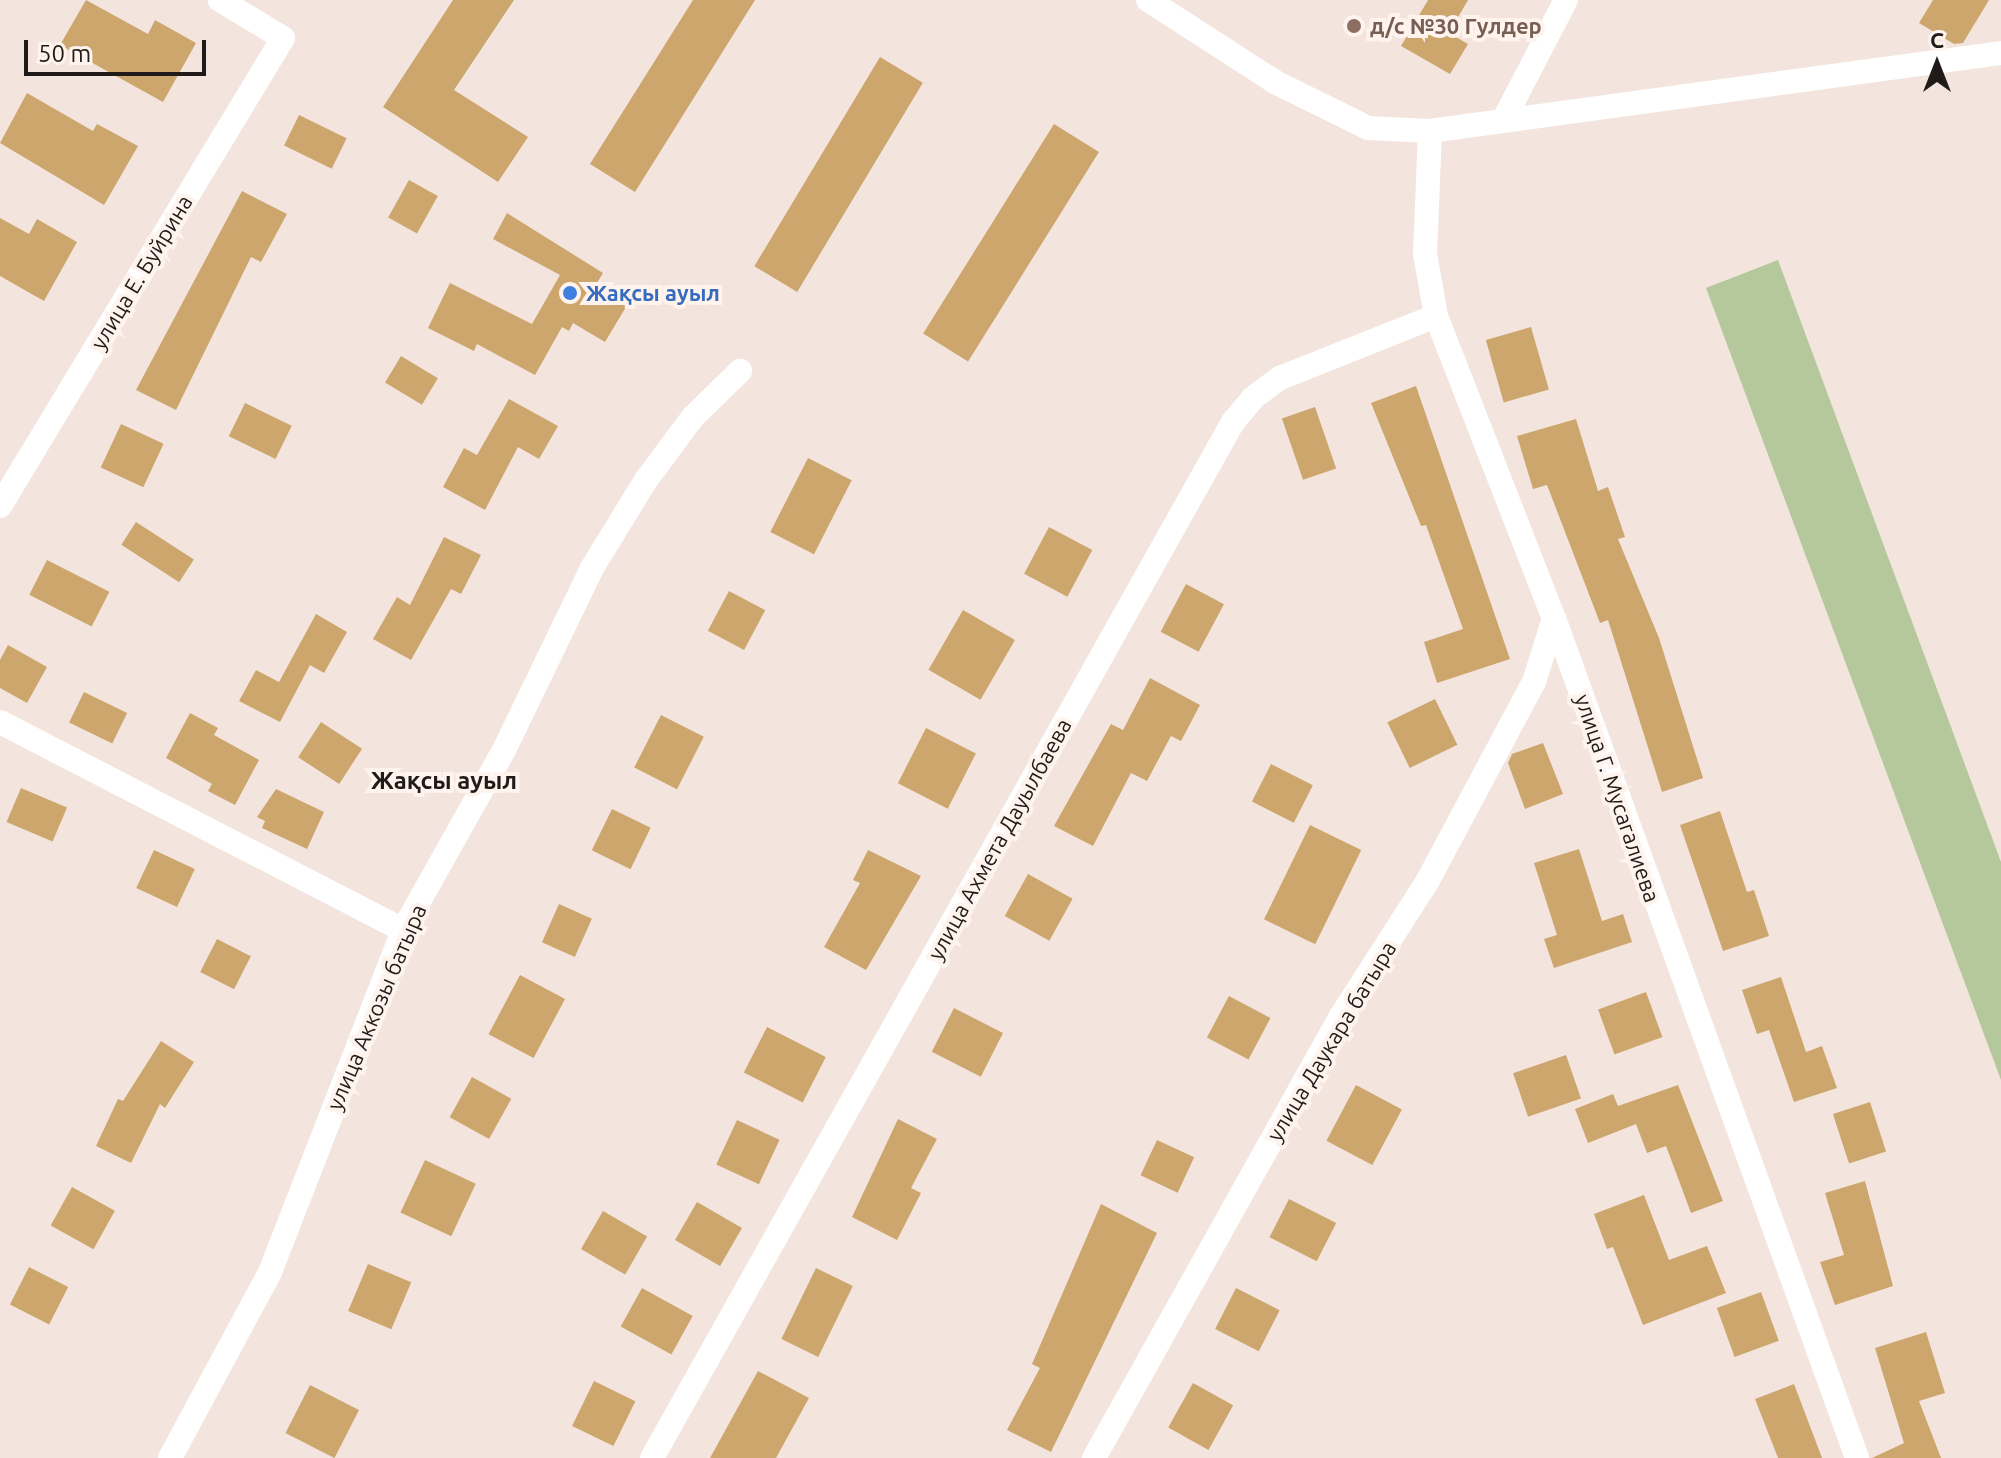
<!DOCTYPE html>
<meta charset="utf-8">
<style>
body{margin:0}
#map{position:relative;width:2001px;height:1458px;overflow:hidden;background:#f3e5de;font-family:Ubuntu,sans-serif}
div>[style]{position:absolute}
.green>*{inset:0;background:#b5c89c}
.building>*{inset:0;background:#cda66d;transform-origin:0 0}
.street>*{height:24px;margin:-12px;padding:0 12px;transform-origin:12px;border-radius:12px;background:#fff}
.dots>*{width:22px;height:22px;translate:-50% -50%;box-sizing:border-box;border:4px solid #fef3ed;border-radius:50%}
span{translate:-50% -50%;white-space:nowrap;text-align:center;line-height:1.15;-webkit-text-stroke:8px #fef3ed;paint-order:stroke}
.education-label{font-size:22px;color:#785e54;font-weight:700}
.left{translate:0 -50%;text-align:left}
.street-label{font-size:22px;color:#201b19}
.shop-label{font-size:22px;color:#366cbe;font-weight:700}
.neighbourhood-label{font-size:24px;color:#201b19;font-weight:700}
.north{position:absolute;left:1897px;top:24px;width:80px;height:80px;-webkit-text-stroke:6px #fef3ed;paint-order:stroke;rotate:0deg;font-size:22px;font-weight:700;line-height:32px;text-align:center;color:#201b19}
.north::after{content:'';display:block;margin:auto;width:28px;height:36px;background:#201b19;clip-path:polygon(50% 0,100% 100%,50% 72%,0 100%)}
.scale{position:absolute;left:24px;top:40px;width:182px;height:36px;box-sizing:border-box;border:4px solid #201b19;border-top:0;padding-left:10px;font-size:24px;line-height:28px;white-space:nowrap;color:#201b19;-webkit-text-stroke:6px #fef3ed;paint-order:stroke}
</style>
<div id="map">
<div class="green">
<i style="clip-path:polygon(1778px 260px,2001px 862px,2001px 1080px,1706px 288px)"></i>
</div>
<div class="building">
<i style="clip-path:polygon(86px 0,148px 34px,155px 20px,196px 43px,163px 102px,60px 45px)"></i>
<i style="clip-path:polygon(453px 0,514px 0,454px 90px,528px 137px,498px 182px,383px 107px)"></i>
<i style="clip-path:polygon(693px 0,755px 0,635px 192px,590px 164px)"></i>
<i style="clip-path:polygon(1428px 0,1468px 0,1449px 33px,1468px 44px,1450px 74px,1401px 46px)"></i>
<i style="clip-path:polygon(1933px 0,1989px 0,1963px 43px,1954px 44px,1919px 23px)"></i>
<i style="left:880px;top:57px;width:50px;height:244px;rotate:31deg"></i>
<i style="clip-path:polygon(27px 93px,93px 131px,97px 124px,138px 146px,104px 205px,0 143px)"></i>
<i style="left:299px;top:115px;width:53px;height:34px;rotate:26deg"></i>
<i style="left:1054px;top:124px;width:53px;height:247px;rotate:32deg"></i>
<i style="left:409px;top:180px;width:33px;height:43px;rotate:29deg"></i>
<i style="clip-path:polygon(242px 191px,287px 214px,261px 262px,251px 257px,176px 410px,136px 390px)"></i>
<i style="clip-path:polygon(507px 213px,603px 273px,597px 283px,629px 302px,605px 342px,573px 323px,569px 331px,562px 327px,535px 375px,477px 344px,474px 351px,428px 328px,450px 283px,532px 324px,560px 275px,493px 239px)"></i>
<i style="clip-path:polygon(0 218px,29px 234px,37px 219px,77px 242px,44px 301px,0 276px)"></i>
<i style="left:1531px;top:327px;width:65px;height:47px;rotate:74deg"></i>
<i style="left:401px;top:356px;width:43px;height:31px;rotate:31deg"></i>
<i style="clip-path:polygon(1416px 386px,1510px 659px,1437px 683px,1424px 642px,1463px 629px,1426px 525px,1421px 526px,1371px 403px)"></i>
<i style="clip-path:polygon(509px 399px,558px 426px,539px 459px,518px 447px,485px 510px,443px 487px,464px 448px,477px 455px)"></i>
<i style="left:245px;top:403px;width:52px;height:37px;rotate:26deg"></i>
<i style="left:1315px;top:407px;width:65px;height:35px;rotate:71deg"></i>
<i style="clip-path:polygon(1576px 419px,1598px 491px,1608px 487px,1625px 537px,1618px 539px,1659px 638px,1703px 778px,1662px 792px,1608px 620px,1600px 623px,1547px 485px,1533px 489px,1517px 436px)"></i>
<i style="left:121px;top:424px;width:47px;height:48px;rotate:25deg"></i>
<i style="left:808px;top:458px;width:49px;height:83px;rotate:27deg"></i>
<i style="left:136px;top:522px;width:69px;height:27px;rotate:33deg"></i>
<i style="left:1049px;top:527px;width:49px;height:53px;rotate:28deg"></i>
<i style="clip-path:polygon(444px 537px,481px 555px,461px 594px,451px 589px,411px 660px,373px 639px,397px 597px,410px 605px)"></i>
<i style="left:47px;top:560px;width:70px;height:39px;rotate:27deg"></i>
<i style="left:1186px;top:584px;width:43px;height:54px;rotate:28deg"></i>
<i style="left:729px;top:591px;width:41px;height:45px;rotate:28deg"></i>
<i style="left:963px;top:610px;width:60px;height:69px;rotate:30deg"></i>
<i style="clip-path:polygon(316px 614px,347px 632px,324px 673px,310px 665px,280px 722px,239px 701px,256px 670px,279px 682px)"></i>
<i style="clip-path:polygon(8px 645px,47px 667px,27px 703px,0 688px,0 660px)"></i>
<i style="clip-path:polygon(1150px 678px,1200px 705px,1181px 741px,1171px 736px,1147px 781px,1131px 773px,1093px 846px,1054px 826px,1111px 724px,1123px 730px)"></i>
<i style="left:84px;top:692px;width:48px;height:34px;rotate:26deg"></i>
<i style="left:1435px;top:699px;width:51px;height:53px;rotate:64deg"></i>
<i style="clip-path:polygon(190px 713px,218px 728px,214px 735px,259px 760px,235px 805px,208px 791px,212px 784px,166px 758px)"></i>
<i style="left:661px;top:715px;width:48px;height:59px;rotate:27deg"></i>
<i style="left:321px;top:722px;width:49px;height:42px;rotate:33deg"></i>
<i style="left:926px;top:728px;width:56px;height:62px;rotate:27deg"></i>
<i style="clip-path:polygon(1543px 743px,1563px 794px,1525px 809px,1508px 763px,1512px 754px)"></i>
<i style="left:1271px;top:764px;width:47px;height:42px;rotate:27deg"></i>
<i style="left:21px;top:788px;width:50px;height:37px;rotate:23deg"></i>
<i style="clip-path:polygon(276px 789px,324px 812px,307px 849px,262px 828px,265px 821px,257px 817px)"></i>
<i style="left:612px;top:809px;width:43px;height:46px;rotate:26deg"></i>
<i style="clip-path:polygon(1720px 811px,1747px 892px,1754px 890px,1769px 936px,1723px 951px,1680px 825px)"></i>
<i style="left:1310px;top:825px;width:57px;height:105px;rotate:26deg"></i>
<i style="clip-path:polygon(1579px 849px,1602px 921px,1623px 914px,1632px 942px,1554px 968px,1544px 939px,1557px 935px,1534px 863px)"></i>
<i style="left:154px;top:850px;width:45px;height:42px;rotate:25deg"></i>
<i style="clip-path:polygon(868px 850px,921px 876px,866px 970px,824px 947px,860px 883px,853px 880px)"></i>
<i style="left:1028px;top:874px;width:51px;height:48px;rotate:29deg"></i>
<i style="left:559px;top:904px;width:36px;height:42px;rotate:24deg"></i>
<i style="left:217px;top:939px;width:38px;height:37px;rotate:27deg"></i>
<i style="left:520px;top:975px;width:51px;height:67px;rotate:28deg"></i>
<i style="clip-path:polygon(1781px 977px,1806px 1052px,1822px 1046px,1837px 1088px,1794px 1102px,1769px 1030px,1757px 1034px,1742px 990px)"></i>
<i style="left:1646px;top:992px;width:48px;height:51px;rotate:70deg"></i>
<i style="left:1229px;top:996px;width:47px;height:47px;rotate:28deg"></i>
<i style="left:954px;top:1008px;width:55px;height:49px;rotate:27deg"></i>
<i style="left:767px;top:1027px;width:66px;height:51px;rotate:27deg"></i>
<i style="clip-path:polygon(161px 1041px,194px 1062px,165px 1108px,160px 1104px,131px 1163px,96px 1146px,118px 1099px,123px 1101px)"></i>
<i style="left:1566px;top:1055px;width:46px;height:56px;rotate:71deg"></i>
<i style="left:472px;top:1077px;width:45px;height:46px;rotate:29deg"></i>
<i style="left:1356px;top:1085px;width:52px;height:63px;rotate:28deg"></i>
<i style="clip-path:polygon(1678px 1085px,1723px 1201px,1691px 1213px,1666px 1146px,1647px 1153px,1636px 1124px,1588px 1143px,1575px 1109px,1613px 1094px,1618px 1106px)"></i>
<i style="left:1870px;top:1102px;width:52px;height:39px;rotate:72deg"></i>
<i style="clip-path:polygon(898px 1119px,937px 1139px,911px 1188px,921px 1193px,897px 1240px,852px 1217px)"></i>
<i style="left:737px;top:1120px;width:47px;height:49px;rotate:25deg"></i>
<i style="left:1157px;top:1140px;width:41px;height:39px;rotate:25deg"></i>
<i style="left:425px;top:1160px;width:56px;height:58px;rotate:25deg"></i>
<i style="clip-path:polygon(1865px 1181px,1893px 1286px,1835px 1305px,1820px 1262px,1844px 1255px,1825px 1193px)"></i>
<i style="left:72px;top:1187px;width:49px;height:44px;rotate:29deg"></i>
<i style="clip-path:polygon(1644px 1195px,1669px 1260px,1707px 1246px,1726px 1293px,1643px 1325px,1613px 1247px,1607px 1249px,1594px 1214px)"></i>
<i style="left:1289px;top:1199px;width:53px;height:43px;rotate:27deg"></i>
<i style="left:697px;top:1202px;width:52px;height:44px;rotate:30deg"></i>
<i style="clip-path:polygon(1101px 1204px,1157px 1233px,1051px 1452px,1007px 1430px,1040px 1368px,1032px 1364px)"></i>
<i style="left:603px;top:1211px;width:51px;height:44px;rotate:30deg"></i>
<i style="left:368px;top:1264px;width:47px;height:51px;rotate:23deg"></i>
<i style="left:29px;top:1267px;width:44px;height:42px;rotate:27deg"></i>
<i style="left:816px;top:1268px;width:41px;height:79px;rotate:26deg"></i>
<i style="left:642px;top:1288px;width:58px;height:44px;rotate:29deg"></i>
<i style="left:1236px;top:1288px;width:49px;height:46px;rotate:27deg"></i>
<i style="left:1761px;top:1292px;width:52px;height:47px;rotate:70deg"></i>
<i style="clip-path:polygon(1926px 1332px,1945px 1393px,1919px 1401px,1941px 1458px,1872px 1458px,1904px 1443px,1875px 1348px)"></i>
<i style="clip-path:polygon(758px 1371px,809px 1398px,776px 1458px,710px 1458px)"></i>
<i style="left:594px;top:1381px;width:46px;height:50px;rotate:26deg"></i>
<i style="left:1193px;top:1383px;width:46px;height:51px;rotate:29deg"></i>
<i style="clip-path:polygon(1794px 1384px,1822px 1458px,1778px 1458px,1755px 1399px)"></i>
<i style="left:310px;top:1385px;width:55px;height:54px;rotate:27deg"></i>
</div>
<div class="street">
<i style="left:1148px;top:0;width:151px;rotate:32.8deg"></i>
<i style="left:1275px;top:82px;width:104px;rotate:26.3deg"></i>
<i style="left:1368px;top:128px;width:62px;rotate:2.8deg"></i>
<i style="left:1430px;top:131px;width:576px;rotate:-7.78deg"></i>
<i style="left:1505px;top:117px;width:132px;rotate:-62.5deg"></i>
<i style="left:1430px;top:131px;width:123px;rotate:92.3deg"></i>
<i style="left:1425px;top:254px;width:63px;rotate:79.9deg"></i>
<i style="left:1436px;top:316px;width:324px;rotate:68.7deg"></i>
<i style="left:1554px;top:618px;width:893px;rotate:70.16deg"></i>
<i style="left:0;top:506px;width:547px;rotate:-58.84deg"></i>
<i style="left:283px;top:38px;width:74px;rotate:-148.9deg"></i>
<i style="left:0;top:722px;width:454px;rotate:27.3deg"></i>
<i style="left:170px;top:1458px;width:211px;rotate:-61.7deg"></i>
<i style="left:270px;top:1272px;width:367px;rotate:-68.7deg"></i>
<i style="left:403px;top:930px;width:209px;rotate:-60.7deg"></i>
<i style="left:505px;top:748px;width:200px;rotate:-64.2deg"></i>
<i style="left:592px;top:568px;width:103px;rotate:-58.5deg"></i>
<i style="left:646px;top:480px;width:79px;rotate:-53.3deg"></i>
<i style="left:693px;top:417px;width:66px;rotate:-44.4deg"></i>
<i style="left:652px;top:1458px;width:1188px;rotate:-60.72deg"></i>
<i style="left:1233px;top:422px;width:31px;rotate:-50deg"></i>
<i style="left:1253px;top:398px;width:34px;rotate:-37deg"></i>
<i style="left:1280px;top:378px;width:168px;rotate:-21.7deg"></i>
<i style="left:1094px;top:1458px;width:506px;rotate:-60.8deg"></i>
<i style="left:1341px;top:1016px;width:159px;rotate:-57.3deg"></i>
<i style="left:1427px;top:882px;width:227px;rotate:-61.9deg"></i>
<i style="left:1534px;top:682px;width:67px;rotate:-72.6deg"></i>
</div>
<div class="dots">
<i style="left:1354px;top:26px;background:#8d6e63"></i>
<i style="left:570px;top:293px;background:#3f7fe0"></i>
</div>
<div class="education-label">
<span class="left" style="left:1370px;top:26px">д/с №30 Гулдер</span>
</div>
<div class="street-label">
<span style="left:141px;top:272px;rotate:-59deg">улица Е. Буйрина</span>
<span style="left:1618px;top:798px;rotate:71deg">улица Г. Мусагалиева</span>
<span style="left:999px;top:839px;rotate:-61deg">улица Ахмета Дауылбаева</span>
<span style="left:376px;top:1007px;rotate:-67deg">улица Аккозы батыра</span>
<span style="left:1331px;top:1041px;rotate:-59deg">улица Даукара батыра</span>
</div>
<div class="shop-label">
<span class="left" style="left:586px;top:293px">Жақсы ауыл</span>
</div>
<div class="neighbourhood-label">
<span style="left:444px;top:781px">Жақсы ауыл</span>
</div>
<div class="north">С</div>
<div class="scale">50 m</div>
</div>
